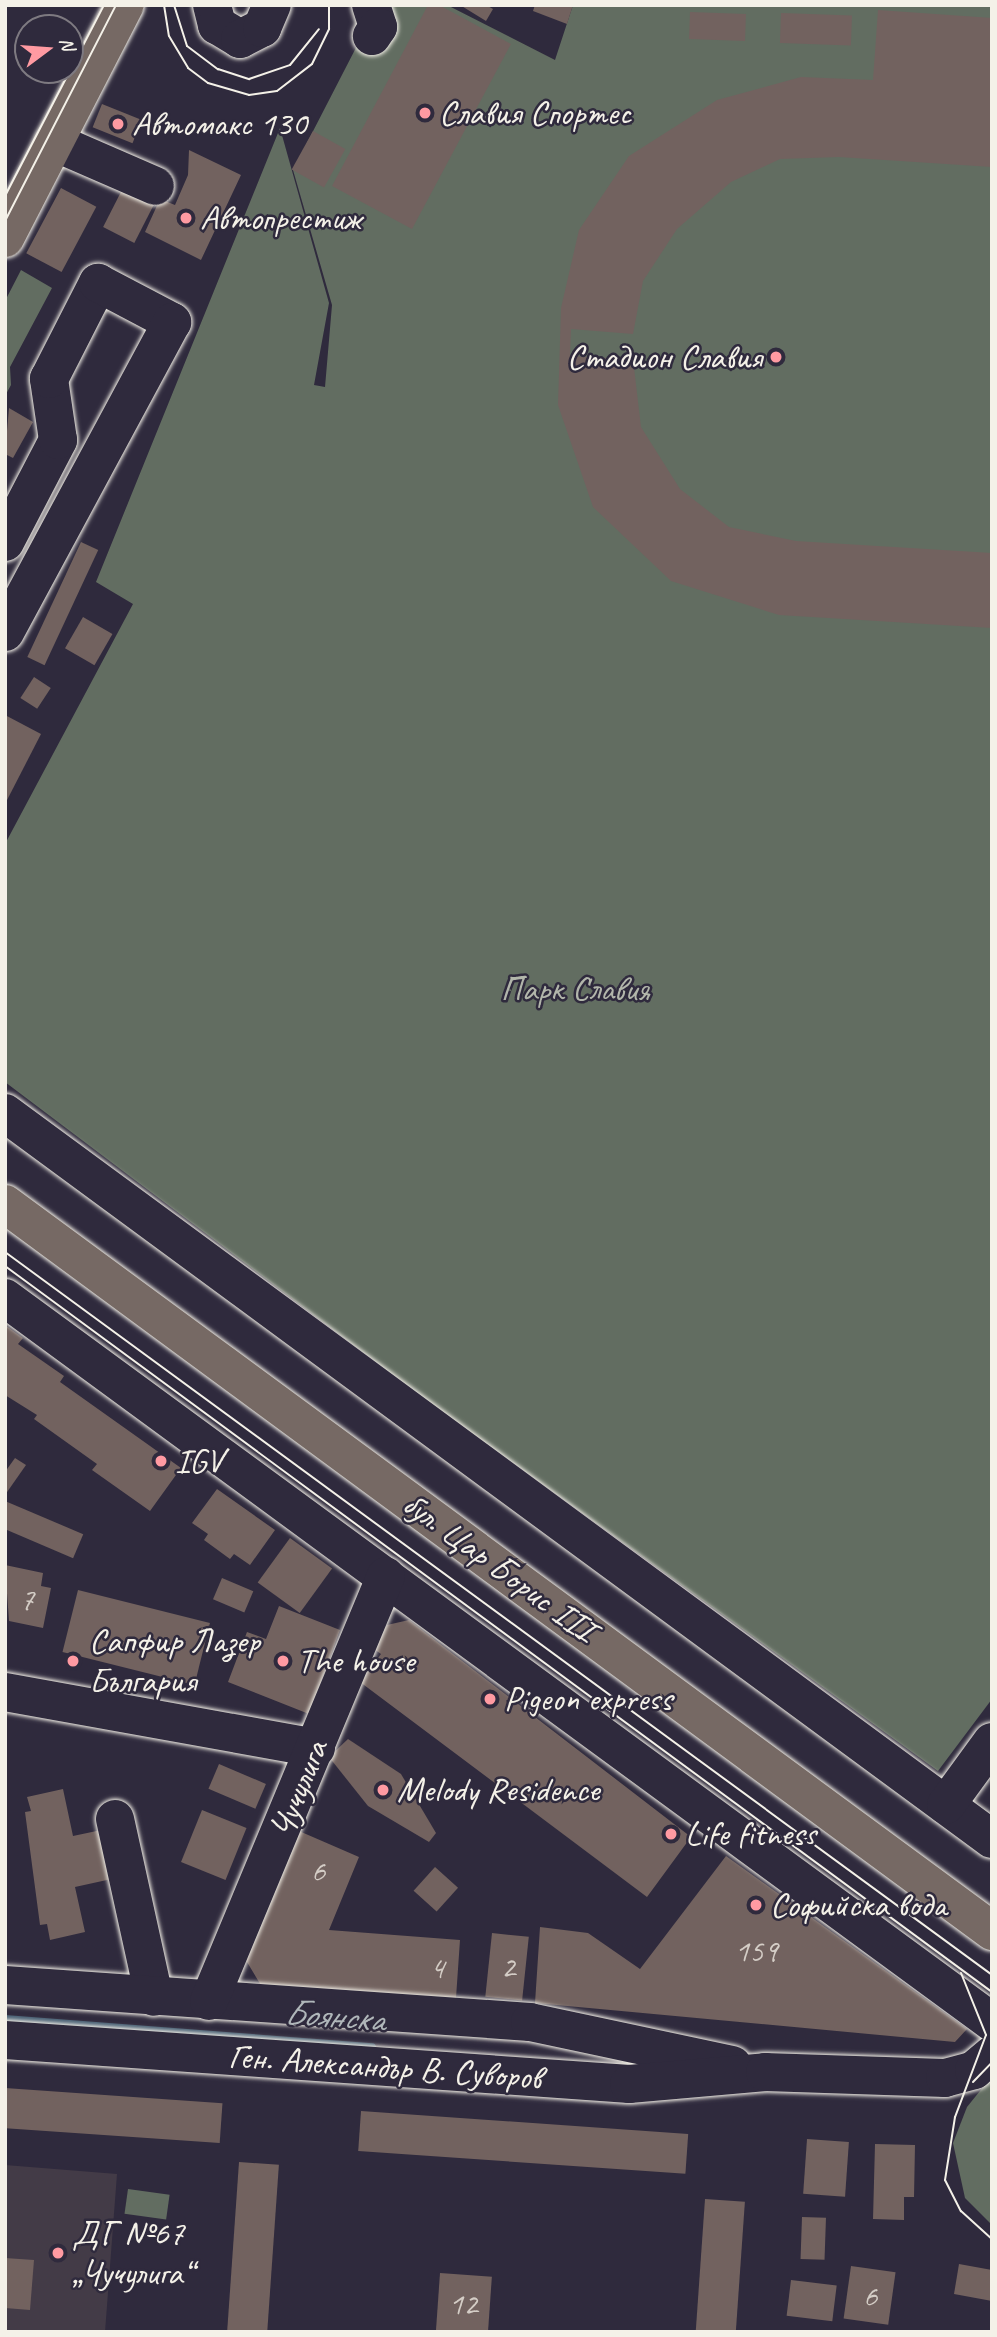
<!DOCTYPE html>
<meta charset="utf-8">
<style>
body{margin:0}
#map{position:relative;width:997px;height:2337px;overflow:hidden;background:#2f2a3d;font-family:Caveat,sans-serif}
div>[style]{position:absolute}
.built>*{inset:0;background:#433b47}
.green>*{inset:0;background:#626d61;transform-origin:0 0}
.stream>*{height:8px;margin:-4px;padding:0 4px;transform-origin:4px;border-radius:4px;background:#4a6175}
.building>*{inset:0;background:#72625f;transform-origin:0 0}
.roads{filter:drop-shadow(0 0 2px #f4f1e8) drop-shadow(0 0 2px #f4f1e8)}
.minor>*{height:38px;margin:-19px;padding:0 19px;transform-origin:19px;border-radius:19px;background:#2f2a3d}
.major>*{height:38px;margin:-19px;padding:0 19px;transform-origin:19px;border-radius:19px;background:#766964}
.tram>*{height:2px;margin:-1px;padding:0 1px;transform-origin:1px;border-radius:1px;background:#f4f1e8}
.dots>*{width:19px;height:19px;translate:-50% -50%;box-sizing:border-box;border:4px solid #2f2a3d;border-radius:50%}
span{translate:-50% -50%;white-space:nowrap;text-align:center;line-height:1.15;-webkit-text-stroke:5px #2f2a3d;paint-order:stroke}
.number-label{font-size:32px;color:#d4cdc6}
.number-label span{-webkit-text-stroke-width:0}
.poi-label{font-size:35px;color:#f4f1e8}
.left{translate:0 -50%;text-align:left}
.right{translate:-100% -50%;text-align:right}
.park-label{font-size:35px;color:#b2b6ab}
.street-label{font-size:35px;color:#f4f1e8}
.water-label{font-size:37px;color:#b0b7ba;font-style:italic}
.frame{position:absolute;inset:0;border:7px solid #f4f1e8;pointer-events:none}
.north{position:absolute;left:14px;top:14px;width:70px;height:70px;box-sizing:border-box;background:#2f2a3d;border:2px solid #7e7a81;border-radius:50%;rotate:74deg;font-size:19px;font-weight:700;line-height:28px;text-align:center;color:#f4f1e8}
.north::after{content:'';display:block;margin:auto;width:24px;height:32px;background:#ff9aa2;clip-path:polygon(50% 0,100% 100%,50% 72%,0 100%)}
</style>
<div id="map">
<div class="built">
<i style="clip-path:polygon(5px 2165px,117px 2174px,105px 2332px,5px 2332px)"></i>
</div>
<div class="green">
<i style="clip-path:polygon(378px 5px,447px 5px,555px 60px,573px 5px,992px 5px,992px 1699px,938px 1771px,425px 1399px,5px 1082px,5px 844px,133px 604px,96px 582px,280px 128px,329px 303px,314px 385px,325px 387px,332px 305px,293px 170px)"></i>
<i style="clip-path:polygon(21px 270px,52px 288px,10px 367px,11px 385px,5px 396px,5px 301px)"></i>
<i style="clip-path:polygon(992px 2076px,992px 2225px,965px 2198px,953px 2143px,967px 2107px)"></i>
<i style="left:128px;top:2189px;width:42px;height:25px;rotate:8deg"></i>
</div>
<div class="stream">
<i style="left:5px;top:2019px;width:368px;rotate:4.4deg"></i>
</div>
<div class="building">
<i style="clip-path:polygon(428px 5px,439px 5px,511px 44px,412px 229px,332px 186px)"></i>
<i style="clip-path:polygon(460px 5px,486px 5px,493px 9px,486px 21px)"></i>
<i style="clip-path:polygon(535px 5px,573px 5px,567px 24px,533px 11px)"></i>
<i style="clip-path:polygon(878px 10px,992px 18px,992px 167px,839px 157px,780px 159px,731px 182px,677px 229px,643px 281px,633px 334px,571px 329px,570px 356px,633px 359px,641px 427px,680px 489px,729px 527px,796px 541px,992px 553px,992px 628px,779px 615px,671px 581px,593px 507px,558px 405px,561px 308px,579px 230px,629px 156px,717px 100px,801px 77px,873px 80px)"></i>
<i style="left:690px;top:12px;width:56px;height:27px;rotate:2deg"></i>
<i style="left:781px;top:13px;width:71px;height:30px;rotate:2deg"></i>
<i style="left:102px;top:104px;width:43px;height:25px;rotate:22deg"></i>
<i style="left:313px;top:131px;width:37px;height:44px;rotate:29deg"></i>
<i style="clip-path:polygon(189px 150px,241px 175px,201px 260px,145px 232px,160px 199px,175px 205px,188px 175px)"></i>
<i style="left:124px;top:186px;width:35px;height:46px;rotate:27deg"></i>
<i style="left:61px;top:188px;width:40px;height:74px;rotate:28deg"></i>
<i style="clip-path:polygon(9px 408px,33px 422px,13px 458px,5px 454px)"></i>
<i style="left:81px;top:542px;width:19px;height:127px;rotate:25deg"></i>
<i style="left:83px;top:617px;width:34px;height:36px;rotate:30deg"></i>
<i style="left:34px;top:677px;width:20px;height:25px;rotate:33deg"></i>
<i style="clip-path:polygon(5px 715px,41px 734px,5px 804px)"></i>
<i style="clip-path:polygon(5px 1325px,23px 1338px,18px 1344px,64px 1376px,60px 1382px,181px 1468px,150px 1511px,92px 1470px,97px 1464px,34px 1419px,37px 1415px,5px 1395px)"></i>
<i style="clip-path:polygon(15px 1458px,26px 1465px,5px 1495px,5px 1472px)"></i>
<i style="clip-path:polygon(217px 1489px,275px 1530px,250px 1565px,234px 1554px,230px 1559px,204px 1540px,208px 1534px,192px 1523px)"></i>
<i style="left:5px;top:1501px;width:85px;height:26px;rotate:23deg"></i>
<i style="left:290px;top:1538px;width:52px;height:55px;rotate:36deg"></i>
<i style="clip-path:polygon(5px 1565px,43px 1573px,41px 1586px,51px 1588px,43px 1628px,9px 1621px)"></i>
<i style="left:222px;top:1578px;width:34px;height:23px;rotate:23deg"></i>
<i style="left:78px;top:1590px;width:136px;height:64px;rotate:14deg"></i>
<i style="clip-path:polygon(279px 1606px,340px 1630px,309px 1714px,228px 1682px,247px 1632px,266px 1639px)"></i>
<i style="clip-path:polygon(409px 1620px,691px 1837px,647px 1897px,360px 1682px,381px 1654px,371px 1647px,387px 1625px)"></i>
<i style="clip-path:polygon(348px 1739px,401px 1774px,436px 1833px,429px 1842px,368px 1806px,329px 1757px)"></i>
<i style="left:219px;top:1764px;width:51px;height:27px;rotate:23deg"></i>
<i style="clip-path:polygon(63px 1789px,73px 1836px,106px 1829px,116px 1878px,75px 1887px,85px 1932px,50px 1940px,47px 1924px,40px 1925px,25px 1812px,31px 1811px,27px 1797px)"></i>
<i style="left:202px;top:1810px;width:48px;height:56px;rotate:22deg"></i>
<i style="clip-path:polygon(299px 1831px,359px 1857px,329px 1930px,460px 1940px,456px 1998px,262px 1987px,244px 1957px)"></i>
<i style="clip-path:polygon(726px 1856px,967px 2029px,955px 2042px,535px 2003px,540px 1927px,588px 1933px,640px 1969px)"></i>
<i style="left:435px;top:1867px;width:31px;height:32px;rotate:42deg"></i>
<i style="left:492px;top:1933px;width:37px;height:64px;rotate:6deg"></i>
<i style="left:5px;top:2088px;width:218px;height:40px;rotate:4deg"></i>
<i style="left:361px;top:2111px;width:328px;height:40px;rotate:4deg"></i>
<i style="left:807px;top:2139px;width:42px;height:55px;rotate:4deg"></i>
<i style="clip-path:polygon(875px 2144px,915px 2145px,914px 2197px,904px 2197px,904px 2220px,873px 2219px)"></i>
<i style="left:239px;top:2162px;width:40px;height:170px;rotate:4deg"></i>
<i style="left:705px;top:2199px;width:40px;height:133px;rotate:4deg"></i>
<i style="left:802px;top:2217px;width:24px;height:42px;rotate:2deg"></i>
<i style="clip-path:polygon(5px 2258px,34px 2260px,30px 2310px,5px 2308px)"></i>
<i style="clip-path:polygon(959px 2264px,992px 2270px,992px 2301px,954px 2294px)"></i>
<i style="left:851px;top:2266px;width:45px;height:53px;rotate:8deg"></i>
<i style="left:440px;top:2273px;width:52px;height:59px;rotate:4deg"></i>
<i style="left:791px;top:2280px;width:46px;height:36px;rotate:7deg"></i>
</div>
<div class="roads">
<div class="minor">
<i style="left:212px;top:5px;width:21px;rotate:76deg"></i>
<i style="left:217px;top:25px;width:27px;rotate:31deg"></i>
<i style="left:240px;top:39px;width:25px;rotate:-27deg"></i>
<i style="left:262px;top:28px;width:25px;rotate:-67deg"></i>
<i style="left:371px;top:5px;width:23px;rotate:72deg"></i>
<i style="left:378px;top:27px;width:11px;rotate:124deg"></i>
<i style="left:54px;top:142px;width:110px;rotate:23.5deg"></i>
<i style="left:5px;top:542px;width:115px;rotate:-62.5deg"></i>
<i style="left:58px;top:440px;width:62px;rotate:-98.4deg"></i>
<i style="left:49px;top:379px;width:108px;rotate:-63deg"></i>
<i style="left:98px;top:283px;width:84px;rotate:27.8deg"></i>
<i style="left:172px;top:322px;width:352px;rotate:118.3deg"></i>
<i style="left:5px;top:1113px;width:1225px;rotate:36.34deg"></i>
<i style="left:5px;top:1298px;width:1224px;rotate:36.26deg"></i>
<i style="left:5px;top:1692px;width:316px;rotate:10.2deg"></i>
<i style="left:946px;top:1805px;width:78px;rotate:-53.9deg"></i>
<i style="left:115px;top:1819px;width:182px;rotate:77.6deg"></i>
<i style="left:5px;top:1985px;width:526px;rotate:4.03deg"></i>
<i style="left:530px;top:2022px;width:207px;rotate:12deg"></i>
<i style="left:209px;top:2001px;width:460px;rotate:-67.4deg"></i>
<i style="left:5px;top:2040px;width:626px;rotate:4.03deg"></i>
<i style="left:629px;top:2084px;width:137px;rotate:-5deg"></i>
<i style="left:765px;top:2072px;width:180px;rotate:1.9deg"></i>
<i style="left:945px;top:2078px;width:30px;rotate:-15deg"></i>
<i style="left:974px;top:2070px;width:23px;rotate:-40deg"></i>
</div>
<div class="major">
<i style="left:5px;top:238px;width:262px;rotate:-62.8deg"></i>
<i style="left:5px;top:1204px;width:1226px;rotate:36.37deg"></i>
</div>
</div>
<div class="tram">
<i style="left:164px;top:5px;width:31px;rotate:81deg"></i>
<i style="left:169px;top:36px;width:37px;rotate:59deg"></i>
<i style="left:188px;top:68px;width:25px;rotate:37deg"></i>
<i style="left:208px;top:83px;width:43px;rotate:16.3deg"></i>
<i style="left:249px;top:95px;width:28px;rotate:-8deg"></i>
<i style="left:277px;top:91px;width:44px;rotate:-37.6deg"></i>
<i style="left:312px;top:64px;width:39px;rotate:-64deg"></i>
<i style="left:329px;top:29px;width:24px;rotate:-90deg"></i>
<i style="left:174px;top:5px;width:43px;rotate:72.4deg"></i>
<i style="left:187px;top:46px;width:39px;rotate:37deg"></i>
<i style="left:218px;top:69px;width:33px;rotate:18deg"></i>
<i style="left:249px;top:79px;width:43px;rotate:-18.9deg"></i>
<i style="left:290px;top:65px;width:46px;rotate:-51.1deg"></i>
<i style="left:5px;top:196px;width:215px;rotate:-62.6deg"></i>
<i style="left:5px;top:221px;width:243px;rotate:-62.8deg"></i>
<i style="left:5px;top:1252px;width:1223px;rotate:36.22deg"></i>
<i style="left:5px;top:1266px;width:1225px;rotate:36.34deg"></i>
<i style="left:961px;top:1973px;width:67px;rotate:68deg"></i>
<i style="left:986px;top:2035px;width:88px;rotate:110.7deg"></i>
<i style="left:955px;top:2117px;width:64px;rotate:99deg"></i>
<i style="left:945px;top:2180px;width:35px;rotate:63deg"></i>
<i style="left:961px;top:2211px;width:42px;rotate:42.1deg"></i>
<i style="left:973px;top:2082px;width:28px;rotate:-46deg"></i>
</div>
<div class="dots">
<i style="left:425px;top:113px;background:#ff9aa2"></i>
<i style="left:118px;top:124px;background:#ff9aa2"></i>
<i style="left:186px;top:218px;background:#ff9aa2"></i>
<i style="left:776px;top:357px;background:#ff9aa2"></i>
<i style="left:161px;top:1461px;background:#ff9aa2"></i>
<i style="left:73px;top:1661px;background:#ff9aa2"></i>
<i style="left:283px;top:1661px;background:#ff9aa2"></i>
<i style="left:490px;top:1699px;background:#ff9aa2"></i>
<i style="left:383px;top:1790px;background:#ff9aa2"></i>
<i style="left:671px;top:1834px;background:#ff9aa2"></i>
<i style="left:756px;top:1905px;background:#ff9aa2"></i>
<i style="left:58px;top:2253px;background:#ff9aa2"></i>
</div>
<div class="number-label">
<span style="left:27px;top:1600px">7</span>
<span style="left:318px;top:1871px">6</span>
<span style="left:756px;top:1951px">159</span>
<span style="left:508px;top:1967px">2</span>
<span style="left:437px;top:1968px">4</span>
<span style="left:870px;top:2296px">6</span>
<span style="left:463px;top:2304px">12</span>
</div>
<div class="poi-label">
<span class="left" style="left:439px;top:113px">Славия Спортес</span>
<span class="left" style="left:132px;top:124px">Автомакс 130</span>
<span class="left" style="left:200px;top:218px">Автопрестиж</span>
<span class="right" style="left:762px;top:357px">Стадион Славия</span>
<span class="left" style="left:175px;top:1461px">IGV</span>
<span class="left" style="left:89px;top:1661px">Сапфир Лазер<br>България</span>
<span class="left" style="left:297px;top:1661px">The house</span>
<span class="left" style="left:504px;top:1699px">Pigeon express</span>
<span class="left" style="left:397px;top:1790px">Melody Residence</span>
<span class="left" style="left:685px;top:1834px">Life fitness</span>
<span class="left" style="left:770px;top:1905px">Софийска вода</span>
<span class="left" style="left:72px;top:2253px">ДГ №67<br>„Чучулига“</span>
</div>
<div class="park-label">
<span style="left:575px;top:989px">Парк Славия</span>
</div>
<div class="street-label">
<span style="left:499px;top:1567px;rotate:36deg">бул. Цар Борис III</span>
<span style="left:299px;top:1789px;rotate:-68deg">Чучулига</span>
<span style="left:385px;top:2067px;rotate:4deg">Ген. Александър В. Суворов</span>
</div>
<div class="water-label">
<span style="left:334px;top:2016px;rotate:4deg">Боянска</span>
</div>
<div class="frame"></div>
<div class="north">N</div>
</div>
